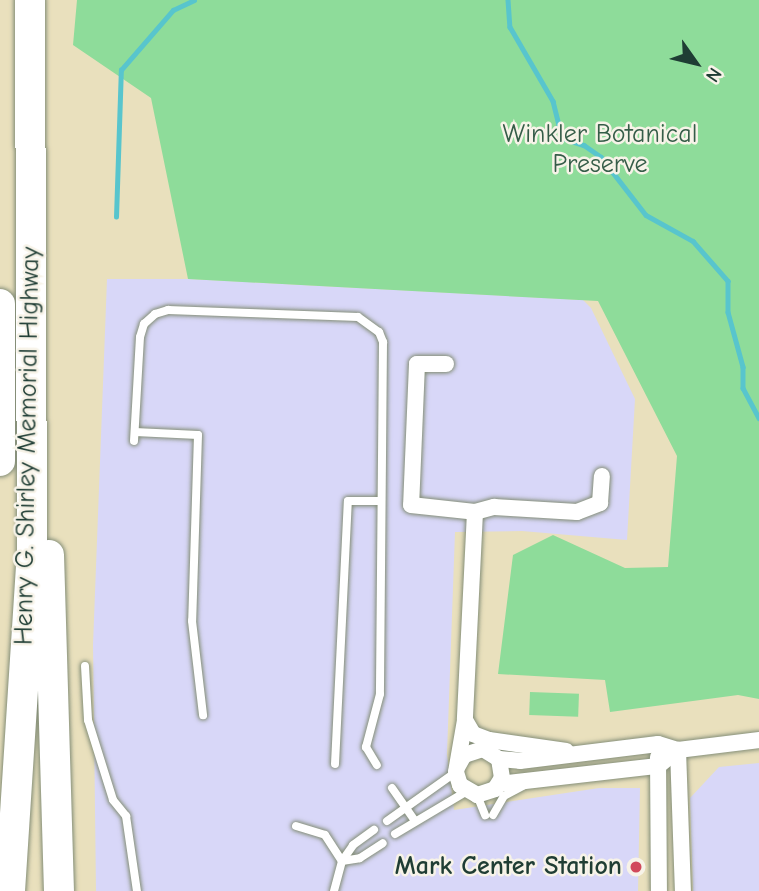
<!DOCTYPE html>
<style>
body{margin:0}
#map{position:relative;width:759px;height:891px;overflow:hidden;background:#e9e0bd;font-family:"Comic Neue",sans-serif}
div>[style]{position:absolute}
.built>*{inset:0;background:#d8d7f8}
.green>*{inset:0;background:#8edc9a;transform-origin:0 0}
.stream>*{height:4.5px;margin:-2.25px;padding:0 2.25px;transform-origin:2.25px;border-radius:2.25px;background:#58c5cd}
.roads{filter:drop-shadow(0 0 2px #848e78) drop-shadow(0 0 2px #848e78)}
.service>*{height:8px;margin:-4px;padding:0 4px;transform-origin:4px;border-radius:4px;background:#fff}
.minor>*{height:16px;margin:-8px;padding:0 8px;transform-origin:8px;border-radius:8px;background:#fff}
.motorway>*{height:30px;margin:-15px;padding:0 15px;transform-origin:15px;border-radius:15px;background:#fff}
.dots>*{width:19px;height:19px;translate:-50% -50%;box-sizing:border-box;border:4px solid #f7f3e8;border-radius:50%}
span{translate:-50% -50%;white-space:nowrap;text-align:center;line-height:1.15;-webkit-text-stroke:5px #f7f3e8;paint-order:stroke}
.park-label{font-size:26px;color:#355d48}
.street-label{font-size:26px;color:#1f3d34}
.poi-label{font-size:26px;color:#1f3d34;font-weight:700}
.right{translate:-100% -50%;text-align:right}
.north{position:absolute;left:661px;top:28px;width:70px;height:70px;-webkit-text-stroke:5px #f7f3e8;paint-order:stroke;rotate:124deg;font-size:19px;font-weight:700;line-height:28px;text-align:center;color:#1f3d34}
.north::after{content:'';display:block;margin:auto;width:24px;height:32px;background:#1f3d34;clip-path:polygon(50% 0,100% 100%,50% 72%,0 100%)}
</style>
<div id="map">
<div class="built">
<i style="clip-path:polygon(107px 279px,188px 279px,583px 300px,591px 308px,635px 399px,627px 540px,522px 531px,455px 532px,447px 754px,454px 810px,599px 788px,640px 788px,638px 891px,96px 891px,93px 645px)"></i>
<i style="clip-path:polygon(759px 763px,759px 891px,693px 891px,690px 798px,719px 767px)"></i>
</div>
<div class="green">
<i style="clip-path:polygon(77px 0,759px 0,759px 699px,738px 695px,610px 712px,605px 680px,498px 674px,513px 555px,553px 535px,625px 568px,668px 567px,677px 456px,598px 301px,188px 279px,151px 98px,73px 45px)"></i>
<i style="left:530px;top:692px;width:49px;height:23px;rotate:2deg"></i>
</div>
<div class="stream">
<i style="left:508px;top:0;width:27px;rotate:86deg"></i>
<i style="left:510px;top:27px;width:86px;rotate:59.8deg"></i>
<i style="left:553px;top:101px;width:38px;rotate:76deg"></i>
<i style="left:562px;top:138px;width:23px;rotate:18deg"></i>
<i style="left:584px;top:145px;width:21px;rotate:35deg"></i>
<i style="left:601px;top:157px;width:73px;rotate:52.2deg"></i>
<i style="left:646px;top:215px;width:54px;rotate:29deg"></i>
<i style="left:693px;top:241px;width:53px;rotate:48.8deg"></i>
<i style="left:728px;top:281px;width:31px;rotate:90deg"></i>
<i style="left:728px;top:312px;width:57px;rotate:74.7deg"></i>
<i style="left:743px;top:367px;width:21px;rotate:90deg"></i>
<i style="left:743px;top:388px;width:34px;rotate:62deg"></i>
<i style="left:116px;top:217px;width:147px;rotate:-88.1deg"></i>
<i style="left:121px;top:70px;width:79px;rotate:-49.1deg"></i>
<i style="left:173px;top:10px;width:23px;rotate:-25deg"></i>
</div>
<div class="roads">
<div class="service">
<i style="left:135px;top:432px;width:63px;rotate:2.7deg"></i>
<i style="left:198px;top:435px;width:186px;rotate:91.8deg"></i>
<i style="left:192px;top:621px;width:95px;rotate:83.3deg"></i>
<i style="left:134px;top:441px;width:104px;rotate:-86.7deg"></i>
<i style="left:140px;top:337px;width:14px;rotate:-73deg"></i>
<i style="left:144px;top:324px;width:15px;rotate:-42deg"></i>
<i style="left:155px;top:314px;width:14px;rotate:-17deg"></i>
<i style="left:168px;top:310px;width:190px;rotate:2.1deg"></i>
<i style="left:358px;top:317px;width:26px;rotate:36deg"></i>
<i style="left:379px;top:332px;width:11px;rotate:68deg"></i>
<i style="left:383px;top:342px;width:352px;rotate:90.5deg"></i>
<i style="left:380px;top:694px;width:55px;rotate:104.8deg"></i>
<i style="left:366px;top:747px;width:21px;rotate:59deg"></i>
<i style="left:85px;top:666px;width:54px;rotate:86.8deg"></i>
<i style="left:88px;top:720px;width:84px;rotate:72.6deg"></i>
<i style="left:113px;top:800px;width:21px;rotate:51deg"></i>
<i style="left:126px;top:816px;width:76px;rotate:81.7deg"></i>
<i style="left:335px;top:764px;width:263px;rotate:-87.2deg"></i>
<i style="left:348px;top:501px;width:32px"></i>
<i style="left:392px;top:788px;width:40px;rotate:55.1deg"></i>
<i style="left:477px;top:795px;width:22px;rotate:68deg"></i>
<i style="left:493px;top:815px;width:22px;rotate:-60deg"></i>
<i style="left:504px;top:796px;width:24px;rotate:-28deg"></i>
<i style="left:387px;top:821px;width:85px;rotate:-35.4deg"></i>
<i style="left:296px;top:826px;width:30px;rotate:17deg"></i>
<i style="left:325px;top:835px;width:31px;rotate:57deg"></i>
<i style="left:395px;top:834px;width:84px;rotate:-30.8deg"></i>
<i style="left:342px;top:861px;width:18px;rotate:-9deg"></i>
<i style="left:360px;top:858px;width:27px;rotate:-33deg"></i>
<i style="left:334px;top:891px;width:31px;rotate:-75deg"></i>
<i style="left:342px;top:861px;width:19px;rotate:-55deg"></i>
<i style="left:353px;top:845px;width:26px;rotate:-36deg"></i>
</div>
<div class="minor">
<i style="left:446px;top:364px;width:29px;rotate:180deg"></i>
<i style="left:417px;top:364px;width:141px;rotate:92.4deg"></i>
<i style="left:411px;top:505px;width:64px;rotate:6.2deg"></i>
<i style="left:475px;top:512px;width:208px;rotate:92.8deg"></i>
<i style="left:465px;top:720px;width:53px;rotate:99.8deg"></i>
<i style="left:456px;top:772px;width:14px;rotate:73deg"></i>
<i style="left:460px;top:785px;width:20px;rotate:30deg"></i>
<i style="left:477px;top:795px;width:19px;rotate:-18deg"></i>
<i style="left:495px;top:789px;width:13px;rotate:-58deg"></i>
<i style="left:502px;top:778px;width:19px;rotate:-99deg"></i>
<i style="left:499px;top:759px;width:19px;rotate:-148deg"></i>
<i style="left:483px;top:749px;width:20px;rotate:162deg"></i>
<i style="left:464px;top:755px;width:13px;rotate:119deg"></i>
<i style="left:475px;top:512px;width:20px;rotate:-15deg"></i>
<i style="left:494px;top:507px;width:83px;rotate:3.4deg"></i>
<i style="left:577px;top:512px;width:25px;rotate:-21deg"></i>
<i style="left:600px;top:503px;width:27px;rotate:-86deg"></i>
<i style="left:465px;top:720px;width:16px;rotate:60deg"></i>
<i style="left:473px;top:734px;width:17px;rotate:21deg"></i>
<i style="left:489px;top:740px;width:78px;rotate:8.1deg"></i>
<i style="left:678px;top:750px;width:141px;rotate:88deg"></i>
<i style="left:658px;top:757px;width:134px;rotate:89.6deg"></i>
<i style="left:499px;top:759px;width:21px;rotate:5deg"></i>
<i style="left:520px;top:761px;width:139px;rotate:-7deg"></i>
<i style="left:658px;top:744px;width:21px;rotate:17deg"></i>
<i style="left:499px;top:784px;width:160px;rotate:-6.5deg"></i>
<i style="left:658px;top:766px;width:26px;rotate:-39deg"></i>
<i style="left:678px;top:750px;width:82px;rotate:-7deg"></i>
</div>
<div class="motorway">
<i style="left:0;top:304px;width:157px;rotate:90deg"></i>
<i style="left:49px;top:555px;width:336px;rotate:88.3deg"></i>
<i style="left:10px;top:891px;width:338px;rotate:-86.3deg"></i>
<i style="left:32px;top:554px;width:554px;rotate:-90.21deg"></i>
</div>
</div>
<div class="dots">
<i style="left:636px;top:867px;background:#d1495b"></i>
</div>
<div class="park-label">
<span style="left:600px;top:150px">Winkler Botanical<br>Preserve</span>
</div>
<div class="street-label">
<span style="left:28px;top:446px;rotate:-89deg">Henry G. Shirley Memorial Highway</span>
</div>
<div class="poi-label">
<span class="right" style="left:622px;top:867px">Mark Center Station</span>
</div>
<div class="north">N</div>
</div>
